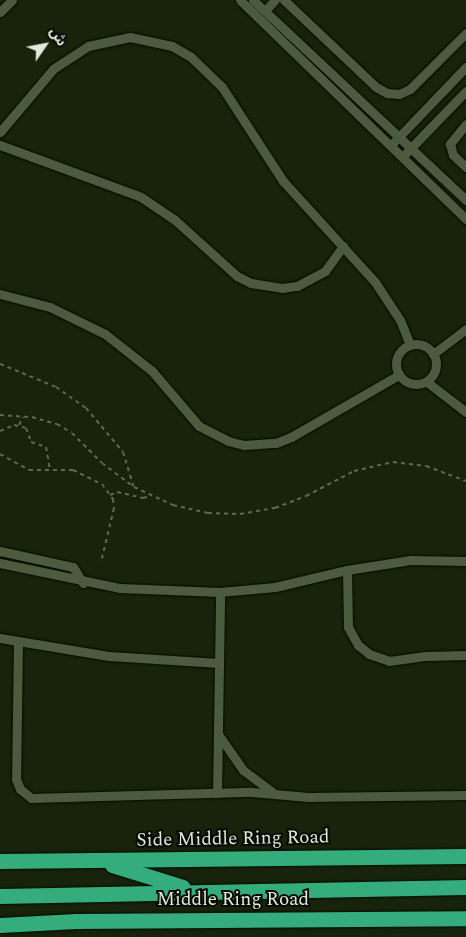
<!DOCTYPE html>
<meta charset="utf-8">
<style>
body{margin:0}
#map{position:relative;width:466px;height:937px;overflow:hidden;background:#17230a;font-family:Spectral,"Noto Sans Arabic",serif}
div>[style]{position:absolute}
.path>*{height:2px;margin-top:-1px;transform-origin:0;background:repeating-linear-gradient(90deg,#5d6752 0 4px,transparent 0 8px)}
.roads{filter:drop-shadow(0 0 1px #030c00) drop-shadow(0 0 1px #030c00)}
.street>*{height:9px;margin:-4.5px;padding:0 4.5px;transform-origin:4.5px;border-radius:4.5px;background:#4c5a3f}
.street>.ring{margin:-4.5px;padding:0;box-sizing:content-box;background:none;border:9px solid #4c5a3f;border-radius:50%}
.highway>*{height:15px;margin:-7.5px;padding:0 7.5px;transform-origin:7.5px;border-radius:7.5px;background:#35ac7b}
span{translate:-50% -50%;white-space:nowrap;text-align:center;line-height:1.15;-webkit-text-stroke:4px #060a03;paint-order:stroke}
.street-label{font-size:19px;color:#e1e9da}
.north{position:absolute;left:20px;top:20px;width:50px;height:50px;-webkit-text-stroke:4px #060a03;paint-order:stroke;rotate:57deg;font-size:14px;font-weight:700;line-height:20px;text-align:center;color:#e1e9da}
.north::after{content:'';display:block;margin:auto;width:18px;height:22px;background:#e1e9da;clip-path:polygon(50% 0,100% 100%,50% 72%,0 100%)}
</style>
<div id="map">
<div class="path">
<i style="left:0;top:364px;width:61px;rotate:22.3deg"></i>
<i style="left:56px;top:387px;width:37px;rotate:35deg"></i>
<i style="left:86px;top:408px;width:57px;rotate:49.9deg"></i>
<i style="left:123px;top:452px;width:37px;rotate:73deg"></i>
<i style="left:0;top:415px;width:32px;rotate:4deg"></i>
<i style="left:32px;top:417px;width:26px;rotate:16deg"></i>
<i style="left:57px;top:424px;width:17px;rotate:31deg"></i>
<i style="left:72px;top:433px;width:42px;rotate:45deg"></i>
<i style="left:102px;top:463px;width:40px;rotate:37deg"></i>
<i style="left:134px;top:487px;width:43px;rotate:24.8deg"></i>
<i style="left:173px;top:505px;width:36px;rotate:13deg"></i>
<i style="left:208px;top:513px;width:32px;rotate:2deg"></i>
<i style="left:240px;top:514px;width:36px;rotate:-10deg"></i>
<i style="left:275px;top:508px;width:33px;rotate:-21deg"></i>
<i style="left:306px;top:496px;width:54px;rotate:-27.5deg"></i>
<i style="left:354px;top:471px;width:40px;rotate:-13deg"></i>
<i style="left:393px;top:462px;width:33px;rotate:7deg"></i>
<i style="left:426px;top:466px;width:43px;rotate:20.6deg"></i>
<i style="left:19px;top:425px;width:9px;rotate:-63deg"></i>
<i style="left:0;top:431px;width:15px;rotate:-23deg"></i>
<i style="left:14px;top:425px;width:12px;rotate:14deg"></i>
<i style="left:26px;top:428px;width:15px;rotate:70deg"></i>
<i style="left:31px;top:442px;width:16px;rotate:18deg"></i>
<i style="left:46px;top:447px;width:22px;rotate:80deg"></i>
<i style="left:0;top:454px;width:33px;rotate:29deg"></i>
<i style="left:29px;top:470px;width:44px"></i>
<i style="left:73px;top:470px;width:32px;rotate:26deg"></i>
<i style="left:102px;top:484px;width:19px;rotate:54deg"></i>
<i style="left:113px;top:499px;width:9px;rotate:84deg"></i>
<i style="left:114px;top:508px;width:56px;rotate:103.5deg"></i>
<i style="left:110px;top:495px;width:8px;rotate:-23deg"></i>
<i style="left:117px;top:492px;width:27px;rotate:13deg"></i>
<i style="left:143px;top:498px;width:8px;rotate:-14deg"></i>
</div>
<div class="roads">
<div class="street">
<i style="left:240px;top:0;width:315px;rotate:44.1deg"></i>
<i style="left:253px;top:0;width:292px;rotate:43.2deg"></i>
<i style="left:284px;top:0;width:127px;rotate:43.4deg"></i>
<i style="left:376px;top:87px;width:13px;rotate:29deg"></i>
<i style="left:387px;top:93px;width:12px;rotate:5deg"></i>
<i style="left:399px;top:94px;width:12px;rotate:-24deg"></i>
<i style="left:410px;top:89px;width:79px;rotate:-45deg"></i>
<i style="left:265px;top:11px;width:15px;rotate:-48deg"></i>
<i style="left:0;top:12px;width:17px;rotate:-45deg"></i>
<i style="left:466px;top:124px;width:26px;rotate:129deg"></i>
<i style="left:450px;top:144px;width:11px;rotate:75deg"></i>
<i style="left:453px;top:155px;width:18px;rotate:43deg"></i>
<i style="left:0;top:132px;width:82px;rotate:-49.9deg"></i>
<i style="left:53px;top:69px;width:42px;rotate:-33.3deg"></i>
<i style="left:88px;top:46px;width:43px;rotate:-12.1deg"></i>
<i style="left:130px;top:37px;width:43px;rotate:12.1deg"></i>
<i style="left:172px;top:46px;width:22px;rotate:30deg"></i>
<i style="left:191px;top:57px;width:43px;rotate:44.1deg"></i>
<i style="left:222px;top:87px;width:112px;rotate:57deg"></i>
<i style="left:283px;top:181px;width:137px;rotate:47.7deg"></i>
<i style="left:375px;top:282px;width:45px;rotate:56.7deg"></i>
<i style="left:400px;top:320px;width:27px;rotate:68deg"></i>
<i style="left:394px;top:142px;width:104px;rotate:-46.2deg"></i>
<i style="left:0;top:145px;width:150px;rotate:20.2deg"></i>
<i style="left:141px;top:197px;width:41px;rotate:34.1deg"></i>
<i style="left:175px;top:220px;width:84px;rotate:42.1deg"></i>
<i style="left:237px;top:276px;width:16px;rotate:27deg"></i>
<i style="left:251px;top:283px;width:31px;rotate:9deg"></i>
<i style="left:282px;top:288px;width:15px;rotate:-8deg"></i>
<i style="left:297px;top:286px;width:32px;rotate:-28deg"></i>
<i style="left:325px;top:271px;width:31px;rotate:-54deg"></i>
<i style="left:406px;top:153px;width:86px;rotate:-45.9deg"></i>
<i style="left:0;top:294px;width:52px;rotate:14.6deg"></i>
<i style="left:50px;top:307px;width:61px;rotate:26.1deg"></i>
<i style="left:105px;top:334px;width:60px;rotate:38.2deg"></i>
<i style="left:152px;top:371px;width:72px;rotate:49.5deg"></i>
<i style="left:199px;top:426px;width:33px;rotate:27deg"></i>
<i style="left:228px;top:441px;width:16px;rotate:14deg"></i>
<i style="left:244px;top:445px;width:32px;rotate:-4deg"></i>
<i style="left:276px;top:443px;width:16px;rotate:-22deg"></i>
<i style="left:291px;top:437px;width:125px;rotate:-29.9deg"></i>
<i class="ring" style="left:396px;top:344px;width:31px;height:31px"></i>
<i style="left:433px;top:354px;width:41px;rotate:-37.1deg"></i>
<i style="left:427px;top:382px;width:49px;rotate:37.6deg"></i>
<i style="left:0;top:551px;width:75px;rotate:12.4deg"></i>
<i style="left:73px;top:567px;width:19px;rotate:58deg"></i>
<i style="left:0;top:563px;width:123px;rotate:11.8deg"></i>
<i style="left:120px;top:588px;width:100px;rotate:2.3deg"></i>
<i style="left:220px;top:592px;width:55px;rotate:-5.2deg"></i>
<i style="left:275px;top:587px;width:74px;rotate:-13.3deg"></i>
<i style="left:347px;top:570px;width:64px;rotate:-9deg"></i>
<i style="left:410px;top:560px;width:56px;rotate:1deg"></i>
<i style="left:347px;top:570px;width:57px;rotate:89deg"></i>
<i style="left:348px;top:627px;width:21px;rotate:61deg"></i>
<i style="left:358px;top:645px;width:14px;rotate:39deg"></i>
<i style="left:369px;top:654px;width:21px;rotate:19deg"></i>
<i style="left:389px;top:661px;width:37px;rotate:-8deg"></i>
<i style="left:426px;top:656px;width:40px;rotate:-1.4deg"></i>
<i style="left:0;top:638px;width:110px;rotate:9.4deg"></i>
<i style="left:109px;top:656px;width:110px;rotate:3.6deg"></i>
<i style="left:18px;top:642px;width:137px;rotate:90.8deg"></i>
<i style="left:16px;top:779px;width:11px;rotate:68deg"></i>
<i style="left:20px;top:789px;width:14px;rotate:39deg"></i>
<i style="left:31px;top:798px;width:221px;rotate:-1.6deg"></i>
<i style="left:252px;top:792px;width:56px;rotate:5.1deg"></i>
<i style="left:308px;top:797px;width:158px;rotate:-0.7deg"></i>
<i style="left:218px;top:734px;width:44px;rotate:55.2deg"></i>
<i style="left:243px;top:770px;width:38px;rotate:37deg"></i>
<i style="left:217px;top:793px;width:201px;rotate:-89.1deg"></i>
</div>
<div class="highway">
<i style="left:0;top:861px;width:466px;rotate:-0.6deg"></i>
<i style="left:112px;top:865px;width:74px;rotate:17.2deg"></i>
<i style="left:0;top:896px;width:466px;rotate:-1.1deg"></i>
<i style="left:0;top:925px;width:76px;rotate:-3deg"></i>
<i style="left:76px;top:921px;width:390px;rotate:-0.4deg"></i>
</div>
</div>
<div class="street-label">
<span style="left:233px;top:839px;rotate:-1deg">Side Middle Ring Road</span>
<span style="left:233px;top:900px">Middle Ring Road</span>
</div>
<div class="north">ش</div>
</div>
